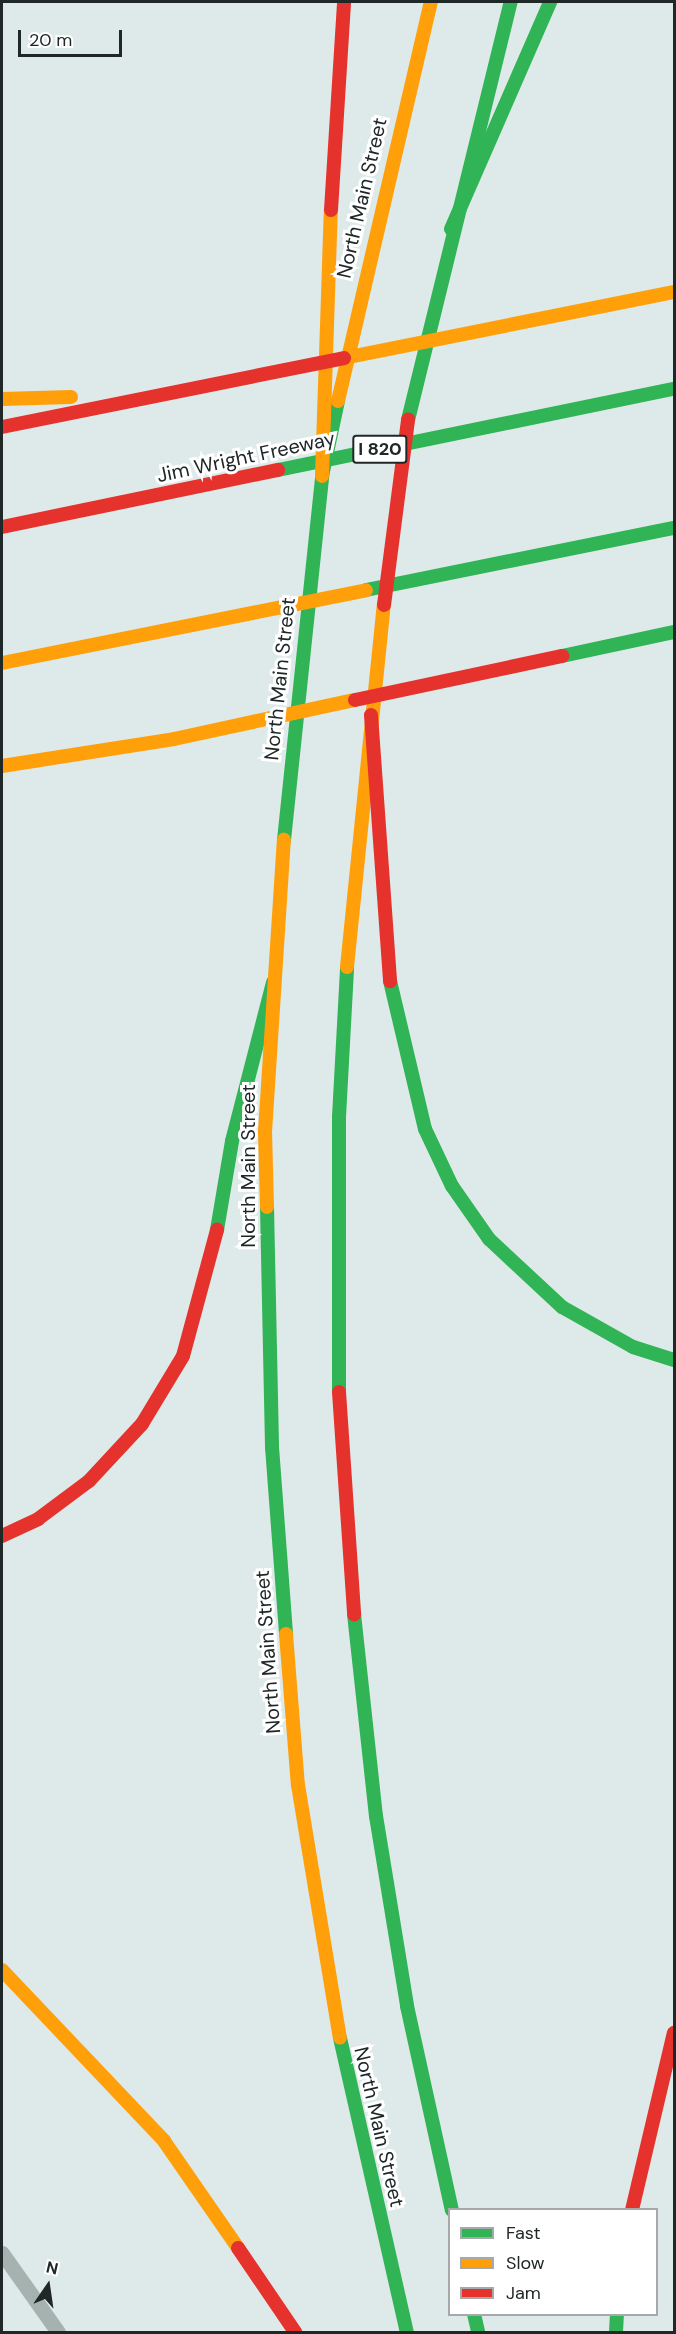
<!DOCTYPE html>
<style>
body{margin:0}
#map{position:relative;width:676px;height:2334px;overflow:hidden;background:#dee9e9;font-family:"DM Sans",sans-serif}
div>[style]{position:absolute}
.lane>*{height:15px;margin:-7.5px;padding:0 7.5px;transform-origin:7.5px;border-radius:7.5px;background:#a5b2af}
.fast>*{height:14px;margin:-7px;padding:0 7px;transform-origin:7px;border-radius:7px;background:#30b455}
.slow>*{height:14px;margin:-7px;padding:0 7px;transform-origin:7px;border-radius:7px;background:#ff9f0a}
.jam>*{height:14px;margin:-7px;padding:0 7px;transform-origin:7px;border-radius:7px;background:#e5322d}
span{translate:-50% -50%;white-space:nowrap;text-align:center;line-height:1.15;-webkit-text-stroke:6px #fff;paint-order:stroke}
.shield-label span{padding:2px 4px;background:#fff;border:2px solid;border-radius:4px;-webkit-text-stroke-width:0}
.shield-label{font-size:18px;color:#202727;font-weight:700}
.street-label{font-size:20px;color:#202727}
.frame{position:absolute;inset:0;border:3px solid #202727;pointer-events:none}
.legend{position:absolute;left:448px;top:2208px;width:210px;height:108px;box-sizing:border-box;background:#fff;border:2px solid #a6a9a9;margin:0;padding:8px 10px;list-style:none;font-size:18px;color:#202727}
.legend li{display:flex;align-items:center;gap:12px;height:30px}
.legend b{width:30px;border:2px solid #a6a9a9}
.north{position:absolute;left:18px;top:2256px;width:60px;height:60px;-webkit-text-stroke:4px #fff;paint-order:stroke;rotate:13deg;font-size:16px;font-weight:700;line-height:24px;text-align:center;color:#202727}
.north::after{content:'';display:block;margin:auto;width:21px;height:27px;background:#202727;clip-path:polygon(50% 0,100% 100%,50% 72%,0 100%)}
.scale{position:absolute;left:18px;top:30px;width:104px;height:27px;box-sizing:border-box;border:3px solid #202727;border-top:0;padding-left:8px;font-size:18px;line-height:21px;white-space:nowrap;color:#202727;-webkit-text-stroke:4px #fff;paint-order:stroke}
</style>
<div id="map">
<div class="lane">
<i style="left:2px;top:2253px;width:97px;rotate:54.7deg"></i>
</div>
<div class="fast">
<i style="left:451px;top:229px;width:248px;rotate:-66.4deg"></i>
<i style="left:408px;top:420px;width:431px;rotate:-76.2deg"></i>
<i style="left:278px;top:470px;width:404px;rotate:-11.6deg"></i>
<i style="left:366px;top:590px;width:314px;rotate:-11.4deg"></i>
<i style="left:562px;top:656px;width:115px;rotate:-12.1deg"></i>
<i style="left:284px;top:840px;width:366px;rotate:-84deg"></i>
<i style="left:322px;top:476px;width:77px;rotate:-78deg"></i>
<i style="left:390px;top:981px;width:152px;rotate:76.7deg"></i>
<i style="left:425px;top:1129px;width:63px;rotate:64.7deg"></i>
<i style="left:452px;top:1186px;width:65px;rotate:55.1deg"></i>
<i style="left:489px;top:1239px;width:100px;rotate:43deg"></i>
<i style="left:562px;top:1307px;width:81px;rotate:29.4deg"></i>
<i style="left:633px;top:1347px;width:43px;rotate:17.6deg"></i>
<i style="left:267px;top:1207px;width:240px;rotate:88.8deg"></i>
<i style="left:272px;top:1447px;width:188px;rotate:85.7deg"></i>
<i style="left:217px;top:1230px;width:90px;rotate:-80.4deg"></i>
<i style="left:232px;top:1141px;width:164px;rotate:-75.5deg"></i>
<i style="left:339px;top:1392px;width:275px;rotate:-90deg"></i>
<i style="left:339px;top:1117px;width:150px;rotate:-86.9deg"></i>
<i style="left:354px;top:1614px;width:203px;rotate:83.8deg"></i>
<i style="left:376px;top:1816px;width:193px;rotate:80.7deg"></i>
<i style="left:407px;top:2006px;width:209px;rotate:77.6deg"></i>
<i style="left:340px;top:2038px;width:302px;rotate:77.2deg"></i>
<i style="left:474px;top:2314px;width:18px;rotate:77deg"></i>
<i style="left:616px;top:2332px;width:18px;rotate:-87deg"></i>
</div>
<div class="slow">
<i style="left:344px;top:358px;width:337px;rotate:-11.3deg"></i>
<i style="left:2px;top:399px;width:69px;rotate:-1.7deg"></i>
<i style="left:338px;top:401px;width:410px;rotate:-76.9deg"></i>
<i style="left:322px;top:476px;width:266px;rotate:-88.1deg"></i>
<i style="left:2px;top:663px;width:371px;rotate:-11.3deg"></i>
<i style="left:2px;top:766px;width:174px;rotate:-8.9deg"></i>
<i style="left:174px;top:739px;width:185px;rotate:-12.2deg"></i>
<i style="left:347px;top:967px;width:364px;rotate:-84.2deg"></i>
<i style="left:267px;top:1207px;width:75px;rotate:-91.5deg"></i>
<i style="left:265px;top:1132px;width:293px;rotate:-86.3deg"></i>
<i style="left:286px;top:1634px;width:151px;rotate:85.5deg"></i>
<i style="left:298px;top:1785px;width:256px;rotate:80.6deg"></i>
<i style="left:2px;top:1970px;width:236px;rotate:46.5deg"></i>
<i style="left:164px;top:2141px;width:130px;rotate:55.3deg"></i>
</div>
<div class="jam">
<i style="left:331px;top:210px;width:208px;rotate:-86.4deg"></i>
<i style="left:2px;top:427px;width:349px;rotate:-11.4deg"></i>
<i style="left:2px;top:527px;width:282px;rotate:-11.7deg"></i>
<i style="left:384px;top:605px;width:187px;rotate:-82.6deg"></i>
<i style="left:355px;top:700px;width:212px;rotate:-12deg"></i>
<i style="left:371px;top:715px;width:267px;rotate:85.9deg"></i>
<i style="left:339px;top:1392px;width:223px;rotate:86.1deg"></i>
<i style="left:2px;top:1536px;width:40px;rotate:-25deg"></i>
<i style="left:38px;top:1519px;width:64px;rotate:-36.7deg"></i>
<i style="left:89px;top:1481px;width:78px;rotate:-47.1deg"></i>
<i style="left:142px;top:1424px;width:79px;rotate:-58.9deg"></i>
<i style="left:183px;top:1356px;width:131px;rotate:-74.9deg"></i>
<i style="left:632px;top:2210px;width:182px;rotate:-76.7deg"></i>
<i style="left:238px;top:2248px;width:102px;rotate:55.8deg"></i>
</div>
<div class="shield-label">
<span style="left:380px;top:449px">I 820</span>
</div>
<div class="street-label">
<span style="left:362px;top:198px;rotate:-77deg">North Main Street</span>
<span style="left:246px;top:457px;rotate:-12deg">Jim Wright Freeway</span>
<span style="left:280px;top:679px;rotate:-84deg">North Main Street</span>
<span style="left:248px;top:1166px;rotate:-90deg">North Main Street</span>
<span style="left:268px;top:1652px;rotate:-94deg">North Main Street</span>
<span style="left:379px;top:2127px;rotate:77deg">North Main Street</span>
</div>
<div class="frame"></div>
<ul class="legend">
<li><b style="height:8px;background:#30b455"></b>Fast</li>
<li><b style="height:8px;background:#ff9f0a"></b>Slow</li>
<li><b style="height:8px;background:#e5322d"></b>Jam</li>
</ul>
<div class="north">N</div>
<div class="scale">20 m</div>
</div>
